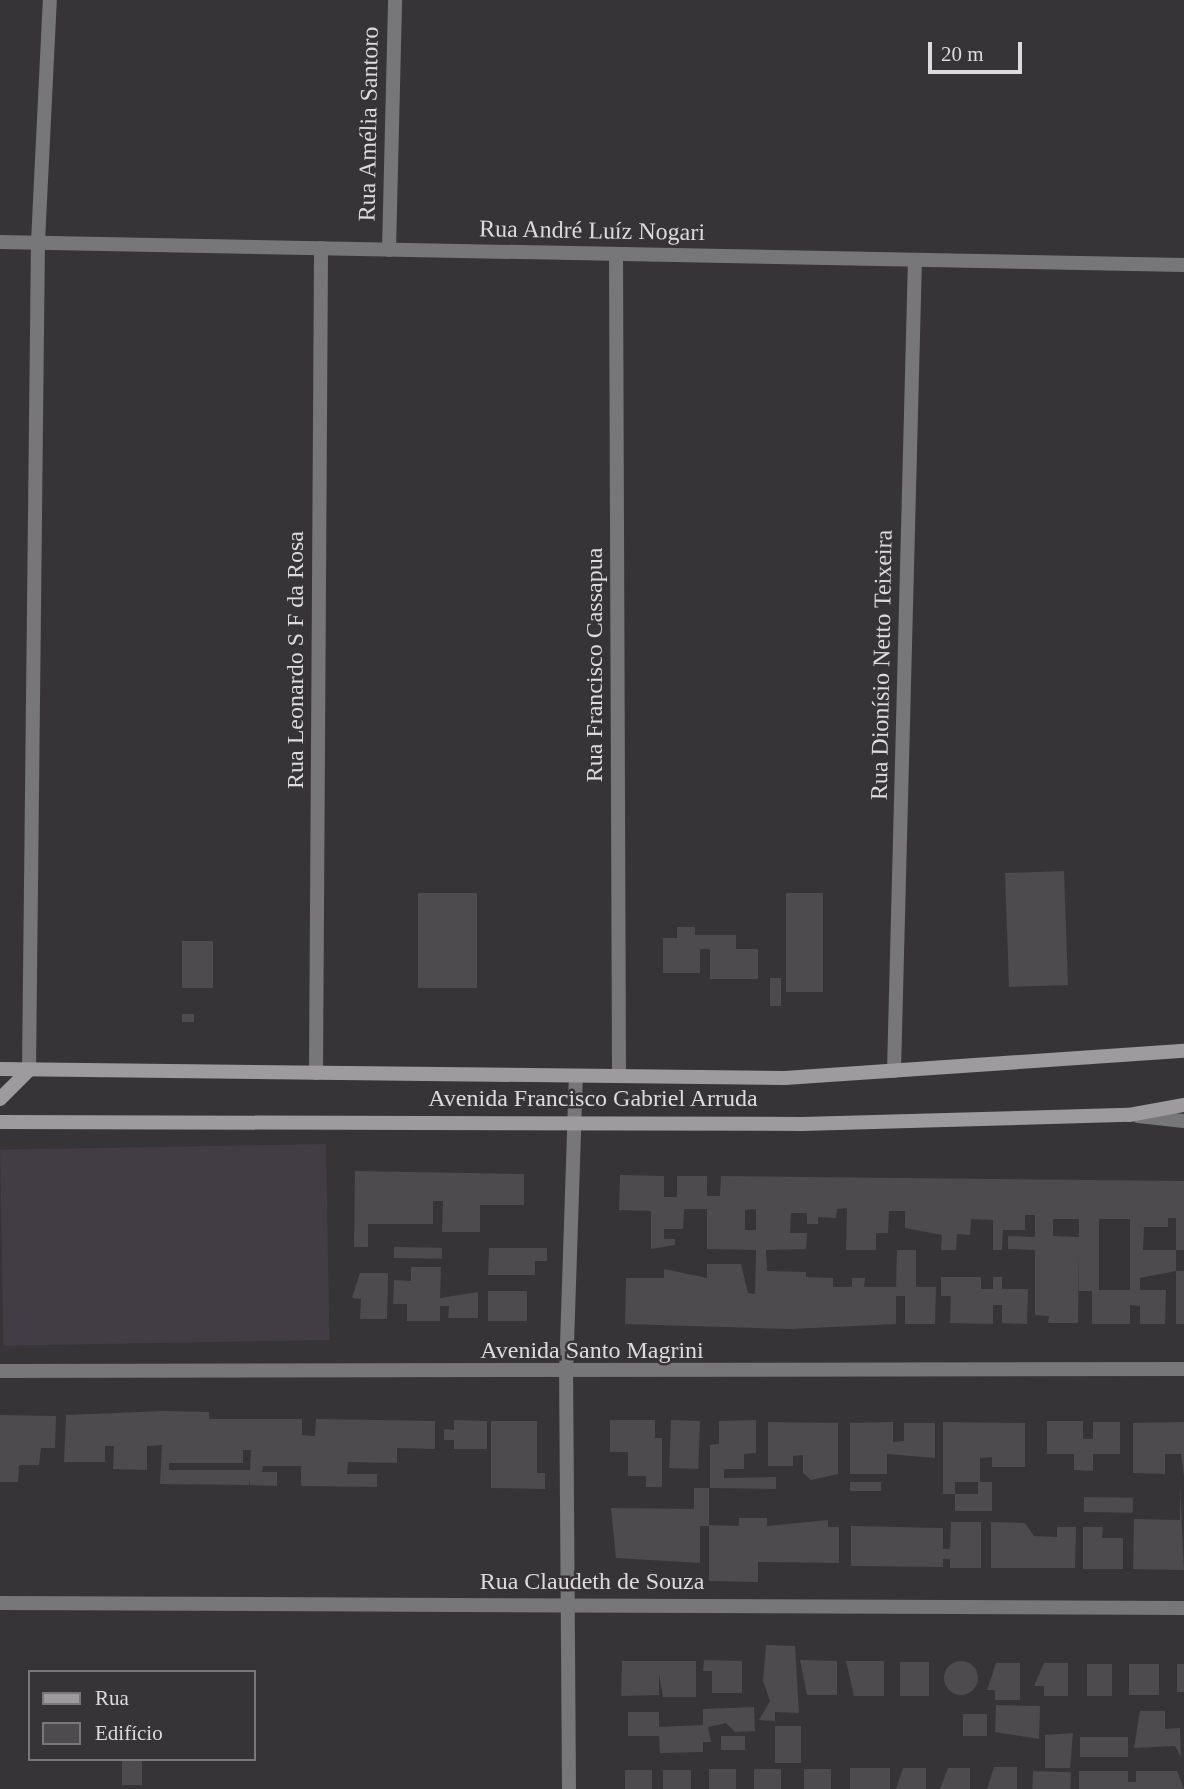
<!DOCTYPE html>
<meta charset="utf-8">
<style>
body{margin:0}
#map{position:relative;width:1184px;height:1789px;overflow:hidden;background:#363437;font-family:"Times New Roman",serif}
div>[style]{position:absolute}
.built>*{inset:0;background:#423d45;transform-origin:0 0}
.building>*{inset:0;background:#4d4b4e;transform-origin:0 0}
.round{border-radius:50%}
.minor>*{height:14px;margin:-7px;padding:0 7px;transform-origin:7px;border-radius:7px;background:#777678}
.tertiary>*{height:14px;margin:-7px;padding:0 7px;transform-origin:7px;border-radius:7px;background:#777678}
.secondary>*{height:14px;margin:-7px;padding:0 7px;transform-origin:7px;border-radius:7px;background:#9d9b9e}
span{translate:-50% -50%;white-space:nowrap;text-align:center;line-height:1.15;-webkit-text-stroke:5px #363437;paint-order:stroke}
.street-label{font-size:24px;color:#dcdbdd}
.legend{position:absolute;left:28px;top:1670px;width:228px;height:91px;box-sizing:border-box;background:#363437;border:2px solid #787779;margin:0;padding:9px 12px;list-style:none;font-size:21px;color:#dcdbdd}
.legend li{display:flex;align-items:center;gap:14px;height:35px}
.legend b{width:35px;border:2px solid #787779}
.scale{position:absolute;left:928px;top:42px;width:94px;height:32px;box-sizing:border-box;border:4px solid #dcdbdd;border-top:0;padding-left:9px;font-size:21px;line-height:24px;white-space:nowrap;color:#dcdbdd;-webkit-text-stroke:5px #363437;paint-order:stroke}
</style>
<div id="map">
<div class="built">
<i style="left:326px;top:1144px;width:196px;height:326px;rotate:89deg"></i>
</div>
<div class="building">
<i style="left:1064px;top:871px;width:114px;height:59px;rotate:88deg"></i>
<i style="left:418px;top:893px;width:59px;height:95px"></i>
<i style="left:786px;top:893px;width:37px;height:99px"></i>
<i style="clip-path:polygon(677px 927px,695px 927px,695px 935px,736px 935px,736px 949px,758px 949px,758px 979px,710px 979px,710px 949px,700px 949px,700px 973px,663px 973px,663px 938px,677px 938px)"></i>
<i style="left:182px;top:941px;width:31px;height:47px"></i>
<i style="left:770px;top:978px;width:11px;height:28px"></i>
<i style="left:182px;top:1014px;width:12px;height:8px"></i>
<i style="clip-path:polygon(355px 1171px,524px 1174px,524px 1205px,480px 1205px,480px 1232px,442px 1232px,443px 1201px,433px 1201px,433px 1224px,368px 1224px,368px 1247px,354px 1247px)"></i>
<i style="clip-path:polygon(evenodd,620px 1175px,664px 1176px,664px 1197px,677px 1197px,677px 1176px,707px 1176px,707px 1196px,720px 1196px,721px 1176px,1184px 1181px,1184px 1250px,1176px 1250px,1176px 1271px,1184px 1271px,1184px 1324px,1176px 1324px,1176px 1271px,1140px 1278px,1140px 1290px,1166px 1290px,1165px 1324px,1140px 1324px,1140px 1306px,1130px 1305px,1130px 1324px,1092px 1324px,1092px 1291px,1078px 1291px,1079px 1250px,1078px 1323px,1048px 1323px,1049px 1316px,1035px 1315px,1035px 1250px,1008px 1249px,1008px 1236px,1035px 1237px,1035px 1215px,1025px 1215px,1025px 1230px,1003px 1230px,1002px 1250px,993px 1250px,993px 1220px,971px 1219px,970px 1235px,957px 1234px,956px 1250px,941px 1250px,942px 1235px,905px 1228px,905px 1211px,889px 1211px,888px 1233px,876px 1233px,876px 1250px,846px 1250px,847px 1208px,837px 1209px,836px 1218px,818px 1217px,818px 1224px,807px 1224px,807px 1213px,791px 1213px,790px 1233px,807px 1233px,806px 1249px,766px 1250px,767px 1271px,806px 1272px,806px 1277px,833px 1278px,833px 1287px,852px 1287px,852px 1278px,865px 1278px,864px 1287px,896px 1287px,897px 1250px,916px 1250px,916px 1287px,936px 1287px,935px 1324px,905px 1324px,905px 1296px,896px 1296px,896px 1324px,791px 1329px,625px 1324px,626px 1278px,664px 1278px,664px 1269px,707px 1278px,707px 1264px,741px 1264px,748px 1293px,755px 1294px,756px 1250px,707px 1249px,707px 1209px,684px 1209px,683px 1229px,664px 1229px,664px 1239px,675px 1239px,675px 1245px,651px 1249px,651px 1211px,619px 1210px,620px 1175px,756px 1209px,756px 1230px,745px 1230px,745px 1210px,756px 1209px,620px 1175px,1168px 1218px,1176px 1218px,1176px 1250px,1143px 1250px,1144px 1227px,1168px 1227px,1168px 1218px,620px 1175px,1053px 1219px,1079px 1219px,1079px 1237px,1053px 1236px,1053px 1219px,620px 1175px,1099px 1219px,1130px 1219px,1130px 1290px,1099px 1290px,1099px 1219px)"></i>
<i style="left:394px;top:1247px;width:48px;height:11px;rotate:1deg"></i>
<i style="clip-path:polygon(489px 1248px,547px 1248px,547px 1261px,535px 1261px,535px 1275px,488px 1275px)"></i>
<i style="clip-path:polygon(411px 1267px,441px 1267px,440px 1298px,478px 1292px,478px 1318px,448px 1318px,449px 1306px,440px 1306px,440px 1321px,407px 1321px,407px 1304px,393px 1304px,394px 1280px,411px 1281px)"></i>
<i style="clip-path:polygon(360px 1273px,388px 1273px,387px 1319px,360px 1319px,361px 1299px,352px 1298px)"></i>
<i style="clip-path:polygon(941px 1277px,981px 1277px,981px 1289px,993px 1289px,993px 1277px,1002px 1277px,1002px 1289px,1028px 1289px,1027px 1324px,1002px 1323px,1002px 1305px,993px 1305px,993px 1324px,950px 1323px,951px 1296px,941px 1296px)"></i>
<i style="left:488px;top:1291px;width:39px;height:30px"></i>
<i style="clip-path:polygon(evenodd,163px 1411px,209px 1412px,209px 1419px,302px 1419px,302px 1435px,315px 1436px,316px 1419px,435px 1421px,435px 1449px,397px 1448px,397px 1463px,348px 1462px,347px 1474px,377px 1474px,377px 1487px,301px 1486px,301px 1466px,263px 1466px,262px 1472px,277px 1472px,277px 1486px,250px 1485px,249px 1478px,249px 1485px,160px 1484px,162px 1445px,147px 1446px,147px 1470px,113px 1469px,114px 1446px,105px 1446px,105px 1462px,64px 1462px,66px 1415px,163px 1411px,243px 1450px,251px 1450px,250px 1470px,169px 1470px,169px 1463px,243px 1463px,243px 1450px)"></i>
<i style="clip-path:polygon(0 1415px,56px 1416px,55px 1448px,41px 1448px,39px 1465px,19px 1465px,18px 1482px,0 1482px)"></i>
<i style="clip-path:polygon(454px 1420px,487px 1421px,487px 1449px,454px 1449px,454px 1440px,444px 1440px,444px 1429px,454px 1430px)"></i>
<i style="clip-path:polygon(610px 1420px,655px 1420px,655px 1438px,662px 1438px,662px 1487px,646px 1487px,646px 1476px,628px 1476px,628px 1452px,610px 1452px)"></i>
<i style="left:671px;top:1420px;width:29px;height:48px;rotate:2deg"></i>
<i style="clip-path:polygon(756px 1420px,756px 1453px,744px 1454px,744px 1469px,724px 1469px,724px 1478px,776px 1477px,776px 1489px,710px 1488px,710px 1445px,719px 1444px,719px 1421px)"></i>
<i style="clip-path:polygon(491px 1421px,537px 1421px,537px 1473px,545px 1473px,545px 1489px,491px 1488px)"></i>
<i style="clip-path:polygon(1047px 1421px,1083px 1421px,1083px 1439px,1093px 1439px,1093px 1422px,1120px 1422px,1120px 1454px,1093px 1454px,1093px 1471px,1074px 1470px,1074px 1454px,1047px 1454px)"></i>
<i style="clip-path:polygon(768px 1422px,838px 1423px,838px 1474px,811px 1480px,803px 1473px,803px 1455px,793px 1456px,793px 1466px,768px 1466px)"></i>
<i style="clip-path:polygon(893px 1422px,893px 1442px,904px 1441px,904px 1423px,935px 1423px,935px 1458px,887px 1454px,887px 1474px,850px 1474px,850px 1423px)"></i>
<i style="clip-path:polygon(943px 1422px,1025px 1423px,1025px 1467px,992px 1467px,992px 1457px,980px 1458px,980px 1482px,992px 1482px,992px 1511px,955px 1511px,955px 1494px,978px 1494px,978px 1482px,955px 1482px,955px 1494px,943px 1494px)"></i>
<i style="clip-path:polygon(1184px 1422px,1184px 1476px,1181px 1454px,1165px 1454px,1165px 1474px,1133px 1473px,1133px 1423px)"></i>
<i style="left:850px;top:1482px;width:31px;height:9px"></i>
<i style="clip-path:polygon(1180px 1487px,1184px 1570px,1133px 1569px,1134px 1519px,1180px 1520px)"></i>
<i style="clip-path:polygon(694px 1488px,709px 1488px,709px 1525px,739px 1526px,739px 1518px,767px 1518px,767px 1526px,828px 1520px,828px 1527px,839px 1527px,839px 1563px,758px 1562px,758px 1582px,709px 1581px,709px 1526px,700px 1526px,700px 1563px,616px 1558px,611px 1508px,694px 1509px)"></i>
<i style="left:1084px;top:1497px;width:49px;height:15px;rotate:1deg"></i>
<i style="clip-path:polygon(951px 1522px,981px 1522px,981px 1568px,950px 1568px,950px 1559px,943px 1559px,943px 1567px,851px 1566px,851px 1526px,943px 1528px,943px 1549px,950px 1549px)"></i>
<i style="clip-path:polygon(991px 1522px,1025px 1523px,1034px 1536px,1057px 1537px,1057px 1527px,1076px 1527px,1075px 1568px,991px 1568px)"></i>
<i style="clip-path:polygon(1083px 1527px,1103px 1527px,1102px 1538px,1123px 1538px,1123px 1569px,1083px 1569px)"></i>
<i style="clip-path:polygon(766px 1645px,795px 1646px,799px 1713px,775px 1712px,775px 1721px,759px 1720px,770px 1701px,763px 1681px)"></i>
<i style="clip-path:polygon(704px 1660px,742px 1661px,742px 1693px,712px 1693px,712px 1671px,703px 1671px)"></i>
<i style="clip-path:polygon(800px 1660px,837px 1661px,837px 1695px,807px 1695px)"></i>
<i style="clip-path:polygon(622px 1661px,696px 1661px,696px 1697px,663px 1697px,659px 1674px,659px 1695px,621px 1696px)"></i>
<i style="clip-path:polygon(846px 1661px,884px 1661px,884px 1696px,854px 1696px)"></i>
<i class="round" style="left:944px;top:1661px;width:34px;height:34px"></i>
<i style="left:900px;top:1662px;width:29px;height:34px"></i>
<i style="clip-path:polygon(996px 1663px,1020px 1663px,1020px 1700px,995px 1700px,995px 1690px,987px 1690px)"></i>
<i style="clip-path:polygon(1044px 1663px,1068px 1663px,1068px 1696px,1044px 1696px,1044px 1686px,1034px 1686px)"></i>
<i style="left:1087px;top:1664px;width:25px;height:32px"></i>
<i style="left:1129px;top:1664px;width:30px;height:31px"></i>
<i style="left:1177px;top:1664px;width:7px;height:28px"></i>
<i style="clip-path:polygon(996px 1705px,1040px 1706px,1039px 1739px,995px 1732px)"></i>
<i style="clip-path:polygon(754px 1707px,755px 1731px,735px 1732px,726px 1723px,708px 1727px,711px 1742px,703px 1742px,703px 1752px,660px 1753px,659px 1736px,628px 1736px,628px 1712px,659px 1712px,659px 1727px,703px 1725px,703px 1709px)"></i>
<i style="clip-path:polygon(1140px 1711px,1165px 1711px,1165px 1729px,1180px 1728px,1181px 1757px,1175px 1746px,1134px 1748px)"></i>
<i style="left:963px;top:1714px;width:24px;height:22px"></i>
<i style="left:775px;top:1726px;width:26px;height:37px"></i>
<i style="clip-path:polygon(1073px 1733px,1070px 1768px,1045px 1768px,1045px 1735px)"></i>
<i style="left:721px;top:1736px;width:24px;height:14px"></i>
<i style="left:1080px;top:1737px;width:48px;height:20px"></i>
<i style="left:122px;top:1759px;width:20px;height:26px"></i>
<i style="clip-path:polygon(994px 1767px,1017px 1767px,1017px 1789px,987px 1789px)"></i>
<i style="left:890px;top:1768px;width:21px;height:40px;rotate:90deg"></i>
<i style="clip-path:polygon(903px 1768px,926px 1768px,926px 1789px,896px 1789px)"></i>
<i style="clip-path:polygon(948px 1768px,970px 1768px,970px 1789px,940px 1789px)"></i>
<i style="left:709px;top:1769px;width:27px;height:20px"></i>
<i style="left:754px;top:1769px;width:27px;height:20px"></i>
<i style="left:804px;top:1769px;width:27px;height:20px"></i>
<i style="left:625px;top:1770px;width:27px;height:19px"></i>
<i style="left:663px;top:1770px;width:28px;height:19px"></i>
<i style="left:1033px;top:1771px;width:38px;height:18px;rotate:2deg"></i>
<i style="clip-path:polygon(1079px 1771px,1128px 1771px,1128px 1782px,1136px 1782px,1136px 1771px,1177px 1771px,1184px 1789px,1079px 1789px)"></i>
</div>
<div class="minor">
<i style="left:0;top:242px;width:1184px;rotate:1.11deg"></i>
<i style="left:389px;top:250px;width:250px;rotate:-88.6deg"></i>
<i style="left:616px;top:254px;width:822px;rotate:89.79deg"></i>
<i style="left:894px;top:1071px;width:811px;rotate:-88.52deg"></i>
<i style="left:316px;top:1073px;width:825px;rotate:-89.65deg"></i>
<i style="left:1138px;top:1116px;width:46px;rotate:6.2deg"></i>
<i style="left:0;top:1371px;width:1184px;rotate:-0.1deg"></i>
<i style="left:0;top:1603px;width:1184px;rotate:0.24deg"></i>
<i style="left:569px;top:1789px;width:415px;rotate:-90.4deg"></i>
<i style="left:566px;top:1374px;width:298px;rotate:-88.1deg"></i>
</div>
<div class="tertiary">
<i style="left:29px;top:1070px;width:828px;rotate:-89.38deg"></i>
<i style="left:38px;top:242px;width:242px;rotate:-87.2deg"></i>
</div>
<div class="secondary">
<i style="left:0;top:1069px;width:785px;rotate:0.66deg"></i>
<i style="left:785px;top:1078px;width:400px;rotate:-3.9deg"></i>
<i style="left:0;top:1099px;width:41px;rotate:-45deg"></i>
<i style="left:0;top:1122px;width:802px;rotate:0.14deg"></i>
<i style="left:802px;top:1124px;width:327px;rotate:-1.6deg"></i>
<i style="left:1129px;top:1115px;width:56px;rotate:-10.3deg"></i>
</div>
<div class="street-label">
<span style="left:369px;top:124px;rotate:-89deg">Rua Amélia Santoro</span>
<span style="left:592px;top:231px;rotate:1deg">Rua André Luíz Nogari</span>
<span style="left:296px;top:660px;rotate:-90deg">Rua Leonardo S F da Rosa</span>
<span style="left:595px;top:665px;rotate:-90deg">Rua Francisco Cassapua</span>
<span style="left:882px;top:665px;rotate:-89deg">Rua Dionísio Netto Teixeira</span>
<span style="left:593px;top:1099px">Avenida Francisco Gabriel Arruda</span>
<span style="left:592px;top:1351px">Avenida Santo Magrini</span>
<span style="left:592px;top:1582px">Rua Claudeth de Souza</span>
</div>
<ul class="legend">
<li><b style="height:9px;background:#9d9b9e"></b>Rua</li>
<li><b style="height:19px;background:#4d4b4e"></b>Edifício</li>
</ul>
<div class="scale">20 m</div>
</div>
